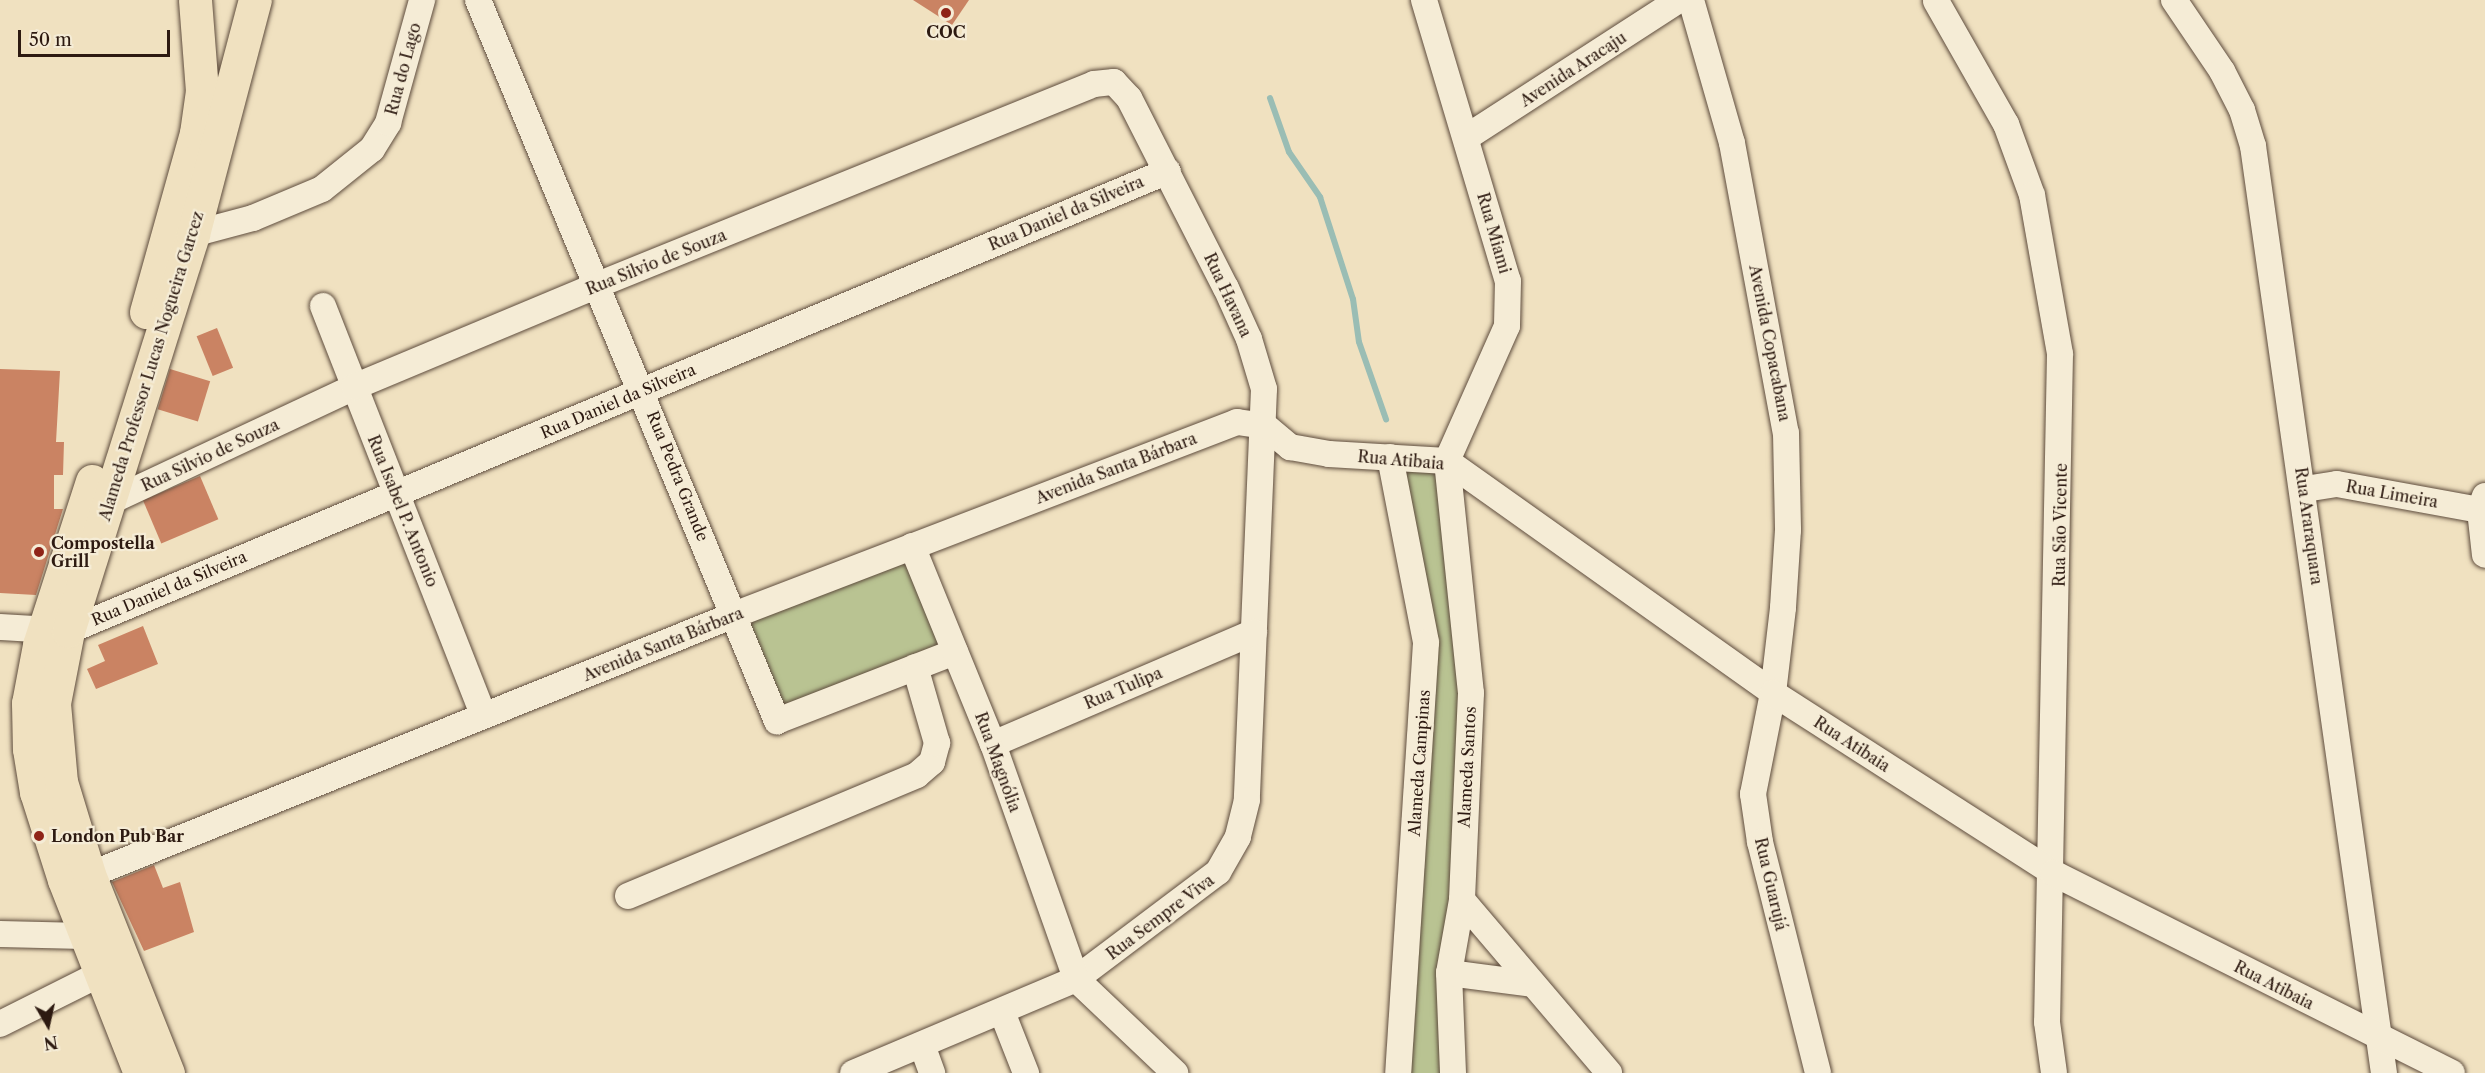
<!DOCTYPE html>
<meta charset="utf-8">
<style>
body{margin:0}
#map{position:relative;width:2485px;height:1073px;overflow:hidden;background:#f0e1c0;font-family:"Libre Caslon Text",serif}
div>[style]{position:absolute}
.green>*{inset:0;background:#b9c392;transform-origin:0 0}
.stream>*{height:6px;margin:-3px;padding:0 3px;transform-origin:3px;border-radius:3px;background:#9abdb4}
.building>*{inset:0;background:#ca8363;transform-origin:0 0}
.roads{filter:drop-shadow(0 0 2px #5e4c3d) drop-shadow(0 0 2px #5e4c3d)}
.minor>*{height:26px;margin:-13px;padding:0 13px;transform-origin:13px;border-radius:13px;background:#f5ecd6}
.major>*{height:33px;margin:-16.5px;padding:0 16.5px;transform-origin:16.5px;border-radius:16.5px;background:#f0e1c0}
.dots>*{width:16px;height:16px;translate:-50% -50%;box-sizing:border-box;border:3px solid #f5ecd6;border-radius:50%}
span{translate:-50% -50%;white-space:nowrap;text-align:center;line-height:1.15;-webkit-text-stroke:4.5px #f5ecd6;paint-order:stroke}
.poi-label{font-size:16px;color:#2d1a11;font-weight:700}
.left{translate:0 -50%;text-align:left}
.street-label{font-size:16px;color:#2d1a11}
.north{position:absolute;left:18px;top:995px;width:60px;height:60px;-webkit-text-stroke:4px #f5ecd6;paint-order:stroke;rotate:171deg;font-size:16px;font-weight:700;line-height:24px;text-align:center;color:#2d1a11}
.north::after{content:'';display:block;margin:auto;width:21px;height:27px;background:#2d1a11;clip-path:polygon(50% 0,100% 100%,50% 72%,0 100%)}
.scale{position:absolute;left:18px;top:30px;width:152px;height:27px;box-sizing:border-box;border:3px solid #2d1a11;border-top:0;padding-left:8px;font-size:18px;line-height:21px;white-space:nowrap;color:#2d1a11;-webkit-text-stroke:4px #f5ecd6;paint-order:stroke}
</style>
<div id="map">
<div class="green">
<i style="clip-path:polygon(1390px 457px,1447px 461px,1471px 693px,1453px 1073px,1398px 1073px,1423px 690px)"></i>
<i style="left:912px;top:546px;width:114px;height:191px;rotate:68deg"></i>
</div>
<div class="stream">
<i style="left:1270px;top:98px;width:57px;rotate:70.6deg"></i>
<i style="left:1289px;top:152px;width:55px;rotate:55.4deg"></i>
<i style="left:1320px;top:197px;width:107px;rotate:72.1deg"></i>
<i style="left:1353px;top:299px;width:43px;rotate:82.1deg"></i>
<i style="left:1359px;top:342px;width:82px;rotate:70.7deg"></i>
</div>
<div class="building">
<i style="clip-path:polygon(913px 0,969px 0,952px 25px)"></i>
<i style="left:217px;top:328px;width:43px;height:22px;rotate:68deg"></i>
<i style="clip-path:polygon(0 369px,60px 371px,56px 442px,64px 442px,63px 475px,54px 475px,54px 509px,63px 509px,36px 595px,0 593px)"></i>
<i style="left:170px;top:369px;width:42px;height:42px;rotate:17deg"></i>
<i style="left:200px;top:476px;width:47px;height:62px;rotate:67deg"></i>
<i style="clip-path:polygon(143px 626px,158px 664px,96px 689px,87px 669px,105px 661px,98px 645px)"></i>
<i style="clip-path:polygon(154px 865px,163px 888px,180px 882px,194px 932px,144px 951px,112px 882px)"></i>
</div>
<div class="roads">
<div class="minor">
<i style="left:478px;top:0;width:781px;rotate:67.48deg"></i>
<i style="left:777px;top:721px;width:191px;rotate:-21.2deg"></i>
<i style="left:1424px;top:0;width:293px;rotate:73.4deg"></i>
<i style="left:1508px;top:281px;width:45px;rotate:91.3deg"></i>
<i style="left:1507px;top:326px;width:148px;rotate:114deg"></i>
<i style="left:1447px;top:461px;width:233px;rotate:84.1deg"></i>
<i style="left:1471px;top:693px;width:207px;rotate:92.5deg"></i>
<i style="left:1462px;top:900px;width:74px;rotate:100.1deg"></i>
<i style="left:1449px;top:973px;width:100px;rotate:87.7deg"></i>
<i style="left:1691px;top:0;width:149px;rotate:74deg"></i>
<i style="left:1732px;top:143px;width:295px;rotate:79.5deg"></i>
<i style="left:1786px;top:433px;width:97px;rotate:88.8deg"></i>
<i style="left:1788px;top:530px;width:78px;rotate:93.7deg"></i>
<i style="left:1783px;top:608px;width:86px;rotate:96.7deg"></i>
<i style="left:1773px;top:693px;width:103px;rotate:101.2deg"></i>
<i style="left:1753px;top:794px;width:49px;rotate:81.7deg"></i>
<i style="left:1760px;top:842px;width:238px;rotate:75.9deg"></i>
<i style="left:2174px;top:0;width:86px;rotate:55.9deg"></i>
<i style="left:2222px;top:71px;width:44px;rotate:62.9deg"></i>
<i style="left:2242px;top:110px;width:38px;rotate:73deg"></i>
<i style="left:2253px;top:146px;width:936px;rotate:81.96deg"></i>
<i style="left:1936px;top:1px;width:142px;rotate:60.4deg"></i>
<i style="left:2006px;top:124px;width:76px;rotate:69.9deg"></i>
<i style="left:2032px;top:195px;width:161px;rotate:80deg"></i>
<i style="left:2060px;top:354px;width:668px;rotate:91.11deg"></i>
<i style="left:2047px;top:1022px;width:51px;rotate:82.2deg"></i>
<i style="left:1467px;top:137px;width:252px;rotate:-32.9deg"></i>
<i style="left:193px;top:234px;width:62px;rotate:-14.9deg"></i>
<i style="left:253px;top:218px;width:75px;rotate:-22.8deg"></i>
<i style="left:322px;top:189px;width:64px;rotate:-38.7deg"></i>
<i style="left:372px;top:149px;width:31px;rotate:-58deg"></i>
<i style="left:388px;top:123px;width:128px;rotate:-74.5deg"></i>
<i style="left:323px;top:306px;width:440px;rotate:68.6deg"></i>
<i style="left:1265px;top:426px;width:33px;rotate:40deg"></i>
<i style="left:1290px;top:447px;width:40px;rotate:10deg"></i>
<i style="left:1329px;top:454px;width:118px;rotate:3.4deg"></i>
<i style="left:1447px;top:461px;width:400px;rotate:35.4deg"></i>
<i style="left:1773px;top:693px;width:333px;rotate:32.7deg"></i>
<i style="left:2053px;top:873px;width:446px;rotate:26.6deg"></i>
<i style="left:1390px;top:457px;width:189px;rotate:79deg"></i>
<i style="left:1426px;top:643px;width:431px;rotate:93.7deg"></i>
<i style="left:2305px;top:489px;width:32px;rotate:-9deg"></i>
<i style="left:2337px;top:484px;width:145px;rotate:10.3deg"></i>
<i style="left:2485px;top:496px;width:15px;rotate:110deg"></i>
<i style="left:2480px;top:510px;width:45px;rotate:83.7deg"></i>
<i style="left:109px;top:502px;width:271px;rotate:-25.1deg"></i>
<i style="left:354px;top:387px;width:267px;rotate:-22.7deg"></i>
<i style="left:600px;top:284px;width:533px;rotate:-22.04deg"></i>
<i style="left:1094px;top:84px;width:20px;rotate:-6deg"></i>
<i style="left:1114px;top:82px;width:22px;rotate:47deg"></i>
<i style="left:1129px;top:98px;width:213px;rotate:63deg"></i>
<i style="left:1226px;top:288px;width:56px;rotate:65.7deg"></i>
<i style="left:1249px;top:339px;width:52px;rotate:73.3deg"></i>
<i style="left:1264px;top:389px;width:411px;rotate:92.4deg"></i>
<i style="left:1247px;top:800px;width:38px;rotate:104deg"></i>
<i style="left:1238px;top:837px;width:40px;rotate:119.7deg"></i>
<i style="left:1218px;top:872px;width:178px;rotate:143deg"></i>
<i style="left:1076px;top:979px;width:242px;rotate:157.1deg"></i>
<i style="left:912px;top:546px;width:214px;rotate:67.8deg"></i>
<i style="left:993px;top:744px;width:249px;rotate:70.5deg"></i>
<i style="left:1076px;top:979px;width:137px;rotate:43.5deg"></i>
<i style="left:0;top:627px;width:68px;rotate:3.4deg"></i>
<i style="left:68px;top:631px;width:1192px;rotate:-22.69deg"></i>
<i style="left:993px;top:744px;width:284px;rotate:-23.2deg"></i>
<i style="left:72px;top:882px;width:714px;rotate:-21.97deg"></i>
<i style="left:734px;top:615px;width:539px;rotate:-20.99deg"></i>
<i style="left:1237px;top:422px;width:28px;rotate:8deg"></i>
<i style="left:628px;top:896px;width:313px;rotate:-22.7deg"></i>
<i style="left:917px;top:775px;width:20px;rotate:-41deg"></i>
<i style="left:932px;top:762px;width:20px;rotate:-75deg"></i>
<i style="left:937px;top:743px;width:79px;rotate:-106.1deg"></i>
<i style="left:1462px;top:900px;width:227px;rotate:49.6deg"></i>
<i style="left:0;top:934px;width:84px;rotate:1.4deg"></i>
<i style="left:1449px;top:973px;width:84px;rotate:7.5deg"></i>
<i style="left:1002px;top:1012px;width:66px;rotate:68.5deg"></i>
<i style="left:0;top:1024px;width:112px;rotate:-26.6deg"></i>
<i style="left:922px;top:1045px;width:30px;rotate:70deg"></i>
</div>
<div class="major">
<i style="left:146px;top:312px;width:186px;rotate:-74.4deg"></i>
<i style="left:196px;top:133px;width:42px;rotate:-81.9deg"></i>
<i style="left:202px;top:91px;width:91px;rotate:-94.4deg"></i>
<i style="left:92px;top:481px;width:172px;rotate:107.9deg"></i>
<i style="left:39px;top:645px;width:59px;rotate:100.7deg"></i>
<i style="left:28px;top:703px;width:46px;rotate:88.8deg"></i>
<i style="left:29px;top:749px;width:44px;rotate:80.8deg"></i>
<i style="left:36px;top:792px;width:92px;rotate:72.3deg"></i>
<i style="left:64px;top:880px;width:207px;rotate:68.5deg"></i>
<i style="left:168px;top:1073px;width:214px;rotate:-111.7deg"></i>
<i style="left:89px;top:874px;width:96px;rotate:-106.9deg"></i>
<i style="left:61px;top:782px;width:79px;rotate:-95.1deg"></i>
<i style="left:54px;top:703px;width:73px;rotate:-79deg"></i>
<i style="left:68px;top:631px;width:416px;rotate:-72.5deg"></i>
<i style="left:193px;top:234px;width:242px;rotate:-75.2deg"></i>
</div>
</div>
<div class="dots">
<i style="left:946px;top:13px;background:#8f2418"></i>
<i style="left:39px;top:552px;background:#8f2418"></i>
<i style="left:39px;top:836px;background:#8f2418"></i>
</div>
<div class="poi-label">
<span style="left:946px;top:32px">COC</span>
<span class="left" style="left:51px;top:552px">Compostella<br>Grill</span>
<span class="left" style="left:51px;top:836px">London Pub Bar</span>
</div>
<div class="street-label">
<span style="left:403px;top:69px;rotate:-75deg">Rua do Lago</span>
<span style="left:1573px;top:69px;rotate:-33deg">Avenida Aracaju</span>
<span style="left:1066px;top:213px;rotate:-23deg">Rua Daniel da Silveira</span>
<span style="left:1494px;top:233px;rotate:74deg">Rua Miami</span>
<span style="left:656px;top:262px;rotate:-22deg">Rua Silvio de Souza</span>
<span style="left:1228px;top:295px;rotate:65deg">Rua Havana</span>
<span style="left:1770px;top:343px;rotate:79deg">Avenida Copacabana</span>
<span style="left:151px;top:366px;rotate:-73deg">Alameda Professor Lucas Nogueira Garcez</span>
<span style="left:618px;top:401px;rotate:-23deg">Rua Daniel da Silveira</span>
<span style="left:210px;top:455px;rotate:-25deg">Rua Silvio de Souza</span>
<span style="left:1401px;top:460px;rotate:5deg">Rua Atibaia</span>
<span style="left:1116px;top:468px;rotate:-21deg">Avenida Santa Bárbara</span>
<span style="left:678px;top:476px;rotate:68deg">Rua Pedra Grande</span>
<span style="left:2392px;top:494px;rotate:10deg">Rua Limeira</span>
<span style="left:403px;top:511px;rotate:68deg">Rua Isabel P. Antonio</span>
<span style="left:2060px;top:525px;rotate:-89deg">Rua São Vicente</span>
<span style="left:2309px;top:526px;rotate:82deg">Rua Araraquara</span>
<span style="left:169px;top:588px;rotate:-23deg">Rua Daniel da Silveira</span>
<span style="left:663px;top:644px;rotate:-22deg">Avenida Santa Bárbara</span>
<span style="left:1123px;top:688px;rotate:-23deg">Rua Tulipa</span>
<span style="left:1852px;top:744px;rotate:33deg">Rua Atibaia</span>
<span style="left:998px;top:762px;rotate:70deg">Rua Magnólia</span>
<span style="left:1419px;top:763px;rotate:-86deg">Alameda Campinas</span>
<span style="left:1467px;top:767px;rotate:-87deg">Alameda Santos</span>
<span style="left:1771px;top:884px;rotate:77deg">Rua Guarujá</span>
<span style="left:1160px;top:917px;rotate:-37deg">Rua Sempre Viva</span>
<span style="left:2274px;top:985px;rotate:27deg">Rua Atibaia</span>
</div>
<div class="north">N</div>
<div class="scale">50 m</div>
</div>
